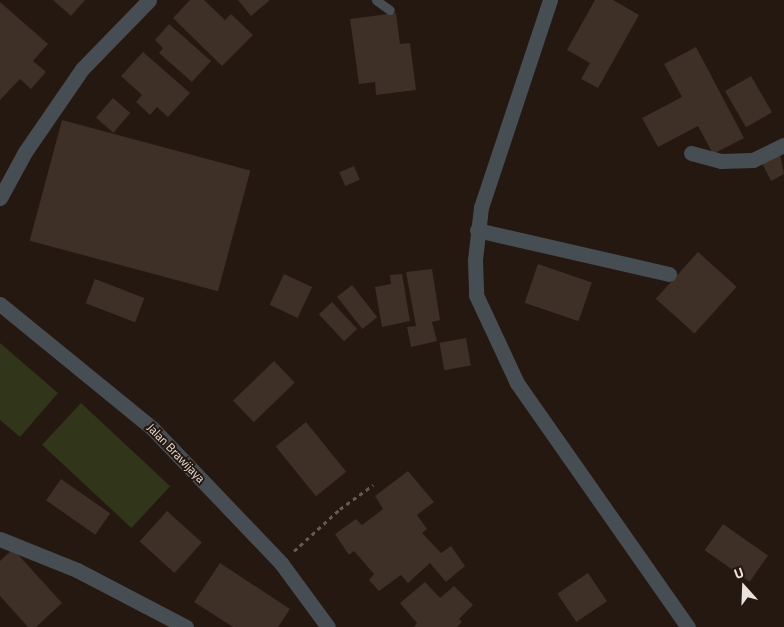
<!DOCTYPE html>
<style>
body{margin:0}
#map{position:relative;width:784px;height:627px;overflow:hidden;background:#251810;font-family:"Titillium Web",sans-serif}
div>[style]{position:absolute}
.green>*{inset:0;background:#313519;transform-origin:0 0}
.building>*{inset:0;background:#3e2f27;transform-origin:0 0}
.path>*{height:3px;margin-top:-1.5px;transform-origin:0;background:repeating-linear-gradient(90deg,#665a53 0 4px,transparent 0 8px)}
.service>*{height:9px;margin:-4.5px;padding:0 4.5px;transform-origin:4.5px;border-radius:4.5px;background:#474e53}
.minor>*{height:15px;margin:-7.5px;padding:0 7.5px;transform-origin:7.5px;border-radius:7.5px;background:#474e53}
.tertiary>*{height:15px;margin:-7.5px;padding:0 7.5px;transform-origin:7.5px;border-radius:7.5px;background:#474e53}
span{translate:-50% -50%;white-space:nowrap;text-align:center;line-height:1.15;-webkit-text-stroke:4px #251810;paint-order:stroke}
.street-label{font-size:12px;color:#ece2dd}
.north{position:absolute;left:719px;top:562px;width:50px;height:50px;-webkit-text-stroke:4px #251810;paint-order:stroke;rotate:340deg;font-size:14px;font-weight:700;line-height:20px;text-align:center;color:#ece2dd}
.north::after{content:'';display:block;margin:auto;width:18px;height:22px;background:#ece2dd;clip-path:polygon(50% 0,100% 100%,50% 72%,0 100%)}
</style>
<div id="map">
<div class="green">
<i style="clip-path:polygon(0 343px,58px 393px,20px 437px,0 420px)"></i>
<i style="left:81px;top:403px;width:122px;height:57px;rotate:43deg"></i>
</div>
<div class="building">
<i style="clip-path:polygon(53px 0,85px 0,71px 16px)"></i>
<i style="clip-path:polygon(190px 0,204px 0,225px 20px,231px 14px,253px 35px,222px 66px,173px 18px)"></i>
<i style="clip-path:polygon(238px 0,270px 0,251px 16px)"></i>
<i style="clip-path:polygon(595px 0,613px 0,639px 15px,598px 88px,581px 79px,590px 63px,567px 50px)"></i>
<i style="clip-path:polygon(0 2px,48px 44px,33px 61px,46px 72px,31px 89px,20px 79px,0 100px)"></i>
<i style="clip-path:polygon(396px 13px,400px 44px,410px 43px,416px 90px,376px 95px,375px 82px,359px 84px,350px 19px)"></i>
<i style="clip-path:polygon(169px 24px,211px 61px,192px 82px,159px 53px,163px 48px,155px 40px)"></i>
<i style="clip-path:polygon(696px 47px,744px 138px,713px 154px,698px 126px,658px 147px,642px 118px,682px 97px,664px 64px)"></i>
<i style="clip-path:polygon(143px 52px,190px 93px,168px 117px,157px 107px,150px 115px,136px 102px,142px 95px,121px 76px)"></i>
<i style="left:751px;top:76px;width:42px;height:30px;rotate:60deg"></i>
<i style="left:113px;top:98px;width:23px;height:26px;rotate:41deg"></i>
<i style="left:62px;top:120px;width:195px;height:125px;rotate:15deg"></i>
<i style="clip-path:polygon(780px 155px,784px 174px,771px 181px,762px 163px)"></i>
<i style="left:354px;top:166px;width:15px;height:16px;rotate:67deg"></i>
<i style="left:698px;top:252px;width:52px;height:63px;rotate:42deg"></i>
<i style="left:538px;top:264px;width:57px;height:41px;rotate:19deg"></i>
<i style="clip-path:polygon(432px 269px,440px 320px,432px 322px,437px 341px,411px 347px,407px 327px,416px 326px,406px 272px)"></i>
<i style="left:284px;top:274px;width:31px;height:34px;rotate:25deg"></i>
<i style="clip-path:polygon(402px 274px,410px 321px,382px 327px,375px 287px,391px 284px,390px 275px)"></i>
<i style="left:95px;top:279px;width:53px;height:26px;rotate:21deg"></i>
<i style="left:352px;top:285px;width:41px;height:19px;rotate:52deg"></i>
<i style="left:332px;top:302px;width:37px;height:18px;rotate:47deg"></i>
<i style="left:466px;top:338px;width:28px;height:27px;rotate:80deg"></i>
<i style="left:274px;top:361px;width:30px;height:57px;rotate:46deg"></i>
<i style="left:306px;top:422px;width:64px;height:39px;rotate:51deg"></i>
<i style="clip-path:polygon(408px 471px,434px 502px,417px 515px,427px 529px,422px 533px,441px 553px,451px 546px,465px 566px,446px 582px,430px 563px,408px 583px,401px 575px,379px 591px,369px 580px,374px 574px,354px 551px,349px 555px,335px 534px,356px 519px,362px 525px,383px 509px,375px 496px)"></i>
<i style="left:61px;top:479px;width:60px;height:26px;rotate:35deg"></i>
<i style="left:167px;top:511px;width:47px;height:41px;rotate:42deg"></i>
<i style="left:723px;top:524px;width:55px;height:32px;rotate:35deg"></i>
<i style="clip-path:polygon(13px 549px,62px 603px,36px 627px,28px 627px,0 596px,0 561px)"></i>
<i style="clip-path:polygon(220px 563px,290px 609px,278px 627px,233px 627px,194px 602px)"></i>
<i style="left:588px;top:573px;width:34px;height:37px;rotate:56deg"></i>
<i style="clip-path:polygon(425px 582px,440px 598px,454px 586px,473px 605px,459px 619px,462px 622px,457px 627px,414px 627px,417px 623px,400px 603px)"></i>
</div>
<div class="path">
<i style="left:294px;top:551px;width:62px;rotate:-42.4deg"></i>
<i style="left:340px;top:509px;width:41px;rotate:-36deg"></i>
</div>
<div class="service">
<i style="left:376px;top:0;width:17px;rotate:36deg"></i>
</div>
<div class="minor">
<i style="left:550px;top:0;width:218px;rotate:108.4deg"></i>
<i style="left:481px;top:207px;width:53px;rotate:96.5deg"></i>
<i style="left:475px;top:260px;width:35px;rotate:88deg"></i>
<i style="left:476px;top:295px;width:97px;rotate:65deg"></i>
<i style="left:517px;top:383px;width:298px;rotate:55deg"></i>
<i style="left:691px;top:153px;width:31px;rotate:15deg"></i>
<i style="left:721px;top:161px;width:32px;rotate:-2deg"></i>
<i style="left:753px;top:160px;width:34px;rotate:-26deg"></i>
<i style="left:477px;top:230px;width:197px;rotate:12.9deg"></i>
</div>
<div class="tertiary">
<i style="left:0;top:198px;width:52px;rotate:-61.5deg"></i>
<i style="left:25px;top:152px;width:101px;rotate:-55.5deg"></i>
<i style="left:82px;top:69px;width:96px;rotate:-45.8deg"></i>
<i style="left:0;top:304px;width:196px;rotate:39.2deg"></i>
<i style="left:152px;top:428px;width:187px;rotate:46.3deg"></i>
<i style="left:281px;top:563px;width:79px;rotate:53.7deg"></i>
<i style="left:0;top:539px;width:83px;rotate:21.9deg"></i>
<i style="left:77px;top:570px;width:123px;rotate:27.6deg"></i>
</div>
<div class="street-label">
<span style="left:176px;top:453px;rotate:46deg">Jalan Brawijaya</span>
</div>
<div class="north">U</div>
</div>
